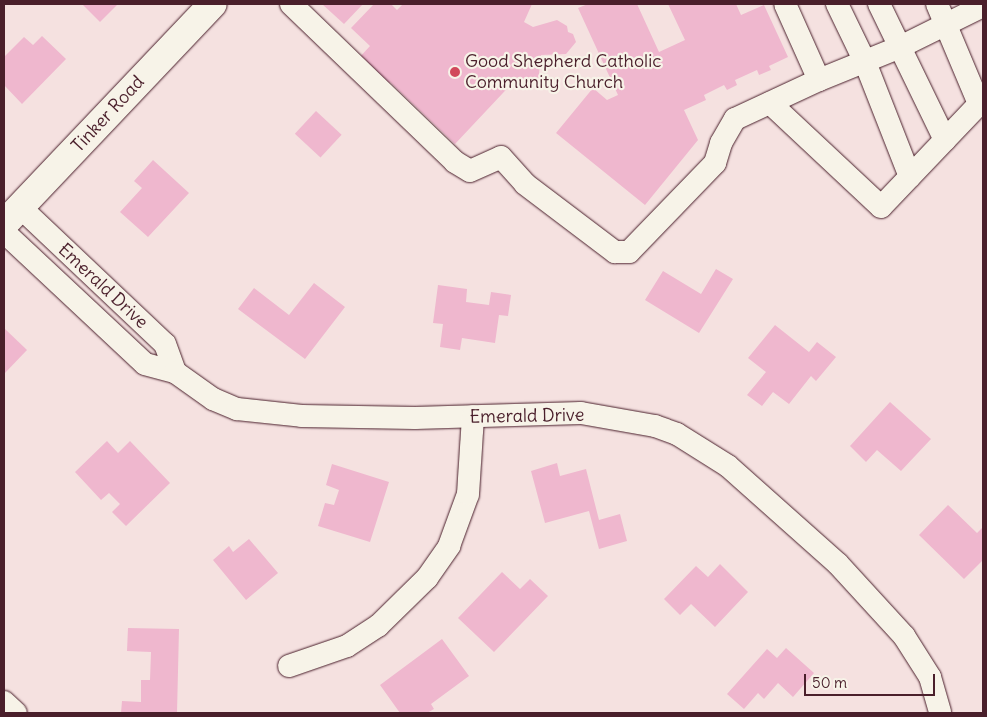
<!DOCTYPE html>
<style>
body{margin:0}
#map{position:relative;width:987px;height:717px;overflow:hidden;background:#f5e1e0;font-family:Delius,sans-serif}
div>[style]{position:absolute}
.building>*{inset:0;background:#efb7ce;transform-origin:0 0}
.roads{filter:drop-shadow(0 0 1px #4a1f2b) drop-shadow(0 0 1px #4a1f2b)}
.minor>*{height:22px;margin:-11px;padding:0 11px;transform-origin:11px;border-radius:11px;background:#f7f3e8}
.major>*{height:28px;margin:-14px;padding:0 14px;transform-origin:14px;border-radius:14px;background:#f7f3e8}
.dots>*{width:14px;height:14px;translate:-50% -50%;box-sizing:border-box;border:2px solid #f7f3e8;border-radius:50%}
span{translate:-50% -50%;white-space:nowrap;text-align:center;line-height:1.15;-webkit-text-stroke:4.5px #f7f3e8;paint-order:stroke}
.poi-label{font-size:18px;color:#4a1f2b}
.left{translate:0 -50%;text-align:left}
.street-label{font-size:18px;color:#4a1f2b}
.frame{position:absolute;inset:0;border:5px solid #4a1f2b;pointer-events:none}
.scale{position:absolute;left:804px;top:674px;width:131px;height:22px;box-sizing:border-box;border:2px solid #4a1f2b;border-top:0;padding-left:6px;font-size:15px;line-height:18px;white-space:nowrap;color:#4a1f2b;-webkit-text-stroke:4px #f7f3e8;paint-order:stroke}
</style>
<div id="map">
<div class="building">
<i style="clip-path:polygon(82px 4px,118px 4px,100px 22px)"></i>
<i style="clip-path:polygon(322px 4px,363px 4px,344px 24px)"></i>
<i style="clip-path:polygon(374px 4px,391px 4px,397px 10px,403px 4px,532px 4px,524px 22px,533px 27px,557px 20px,567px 26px,568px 32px,573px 34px,576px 42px,566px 54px,541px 55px,538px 83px,518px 77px,455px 144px,390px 82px,387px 85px,358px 59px,370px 46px,351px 28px)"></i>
<i style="clip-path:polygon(588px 4px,637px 4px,659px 52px,685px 40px,668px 4px,736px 4px,741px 15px,764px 5px,788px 57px,769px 66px,771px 70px,759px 75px,757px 70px,735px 80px,737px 85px,727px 90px,724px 85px,704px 95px,706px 100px,684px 110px,698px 140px,645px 205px,556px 133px,593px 88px,607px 100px,618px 95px,578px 8px)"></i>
<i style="clip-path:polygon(42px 36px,66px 59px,22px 104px,4px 85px,4px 57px,24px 37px,33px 45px)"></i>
<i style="left:316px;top:111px;width:35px;height:31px;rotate:43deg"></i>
<i style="clip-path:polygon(153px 160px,189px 193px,148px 237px,120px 212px,142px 188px,134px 181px)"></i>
<i style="clip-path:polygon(716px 269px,733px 279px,699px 333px,645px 300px,663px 271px,701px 294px)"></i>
<i style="clip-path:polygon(314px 283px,345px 307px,305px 359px,238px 309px,254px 288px,289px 315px)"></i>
<i style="clip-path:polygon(438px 285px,467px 289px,466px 302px,489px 305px,491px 292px,511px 295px,508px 316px,499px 315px,495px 343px,462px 338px,460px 350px,440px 347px,443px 324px,433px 323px)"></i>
<i style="clip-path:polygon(775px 325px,809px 352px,817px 342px,836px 357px,816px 381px,811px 376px,789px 404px,773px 392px,762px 406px,747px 395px,766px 372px,748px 358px)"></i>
<i style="clip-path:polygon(4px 328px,27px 350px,4px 374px)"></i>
<i style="clip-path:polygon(890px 402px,931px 439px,901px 471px,877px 450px,866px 462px,850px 446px)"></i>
<i style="clip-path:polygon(107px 441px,118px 453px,130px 441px,170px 483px,126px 526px,112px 512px,120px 504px,109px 493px,101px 500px,75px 472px)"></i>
<i style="clip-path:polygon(557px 463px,560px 476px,586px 469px,599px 520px,620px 514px,627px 541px,599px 549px,589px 511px,545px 523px,531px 471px)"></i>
<i style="clip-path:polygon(332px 464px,389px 482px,370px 542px,318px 526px,325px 503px,334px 505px,339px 490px,326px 485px)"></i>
<i style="clip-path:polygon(948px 505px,977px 533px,983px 527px,983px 560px,964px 579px,919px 535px)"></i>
<i style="clip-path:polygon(249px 539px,278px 573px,246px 600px,213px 560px,229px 546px,233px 552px)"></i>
<i style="clip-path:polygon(720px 564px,748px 592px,715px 627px,691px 604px,680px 615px,664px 599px,696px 566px,708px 577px)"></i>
<i style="clip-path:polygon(502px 572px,520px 589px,530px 579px,548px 596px,494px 652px,458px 618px)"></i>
<i style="clip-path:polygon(128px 628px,179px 629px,177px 713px,121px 713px,122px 701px,141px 702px,141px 680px,150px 680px,151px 652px,127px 651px)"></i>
<i style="clip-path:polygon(442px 639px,469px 676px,431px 704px,434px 709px,427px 713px,400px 713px,380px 685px)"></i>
<i style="clip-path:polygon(786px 648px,814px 673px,793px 697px,778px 683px,764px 699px,758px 693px,744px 709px,727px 694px,767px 649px,777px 658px)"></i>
</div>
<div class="roads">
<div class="minor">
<i style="left:291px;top:4px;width:228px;rotate:43.9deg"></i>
<i style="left:455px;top:162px;width:17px;rotate:31deg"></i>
<i style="left:470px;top:171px;width:34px;rotate:-24deg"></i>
<i style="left:501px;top:157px;width:36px;rotate:48deg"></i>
<i style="left:525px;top:184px;width:113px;rotate:37.1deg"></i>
<i style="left:615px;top:252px;width:14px"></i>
<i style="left:629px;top:252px;width:124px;rotate:-46deg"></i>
<i style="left:715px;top:163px;width:21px;rotate:-73deg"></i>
<i style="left:721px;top:143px;width:28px;rotate:-60deg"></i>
<i style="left:735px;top:119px;width:93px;rotate:-24.9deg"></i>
<i style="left:819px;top:80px;width:83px;rotate:-114.1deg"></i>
<i style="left:837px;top:4px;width:64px;rotate:64.2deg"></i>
<i style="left:865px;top:62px;width:123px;rotate:68.6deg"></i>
<i style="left:879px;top:4px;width:151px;rotate:64.1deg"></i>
<i style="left:937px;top:4px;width:108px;rotate:67.2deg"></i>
<i style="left:819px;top:80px;width:85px;rotate:-22.1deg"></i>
<i style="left:898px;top:48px;width:95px;rotate:-26.3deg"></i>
<i style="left:770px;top:103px;width:152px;rotate:43.1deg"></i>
<i style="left:881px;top:207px;width:148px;rotate:-46.4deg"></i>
<i style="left:20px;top:207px;width:199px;rotate:43.4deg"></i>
<i style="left:165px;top:344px;width:30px;rotate:70deg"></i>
<i style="left:4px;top:232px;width:193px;rotate:43.1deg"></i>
<i style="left:145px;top:364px;width:31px;rotate:15deg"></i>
<i style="left:175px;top:372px;width:47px;rotate:35.4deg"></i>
<i style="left:213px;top:399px;width:26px;rotate:23deg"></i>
<i style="left:237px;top:409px;width:65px;rotate:6.1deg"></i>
<i style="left:302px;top:416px;width:113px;rotate:1deg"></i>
<i style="left:415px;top:418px;width:166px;rotate:-1.7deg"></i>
<i style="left:581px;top:413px;width:75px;rotate:10deg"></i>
<i style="left:655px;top:426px;width:23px;rotate:20deg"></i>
<i style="left:677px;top:434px;width:60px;rotate:32.1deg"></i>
<i style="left:728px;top:466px;width:147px;rotate:41.7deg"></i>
<i style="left:838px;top:564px;width:98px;rotate:47.5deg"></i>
<i style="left:904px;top:636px;width:49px;rotate:57.6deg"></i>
<i style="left:930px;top:677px;width:37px;rotate:74deg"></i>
<i style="left:289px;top:666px;width:61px;rotate:-19deg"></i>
<i style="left:347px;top:646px;width:37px;rotate:-33deg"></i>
<i style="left:378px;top:626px;width:69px;rotate:-44.4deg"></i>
<i style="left:427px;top:578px;width:39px;rotate:-55deg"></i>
<i style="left:449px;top:546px;width:55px;rotate:-69.9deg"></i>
<i style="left:468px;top:494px;width:78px;rotate:-86.3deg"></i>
<i style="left:4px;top:702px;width:16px;rotate:43deg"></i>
</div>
<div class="major">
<i style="left:4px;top:224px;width:303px;rotate:-46.5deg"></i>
</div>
</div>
<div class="dots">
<i style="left:455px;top:72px;background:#d1495b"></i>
</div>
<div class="poi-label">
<span class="left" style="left:465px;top:72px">Good Shepherd Catholic<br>Community Church</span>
</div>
<div class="street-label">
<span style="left:108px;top:114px;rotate:-47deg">Tinker Road</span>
<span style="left:103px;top:286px;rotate:43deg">Emerald Drive</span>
<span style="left:527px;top:416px;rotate:-1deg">Emerald Drive</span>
</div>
<div class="frame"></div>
<div class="scale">50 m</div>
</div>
